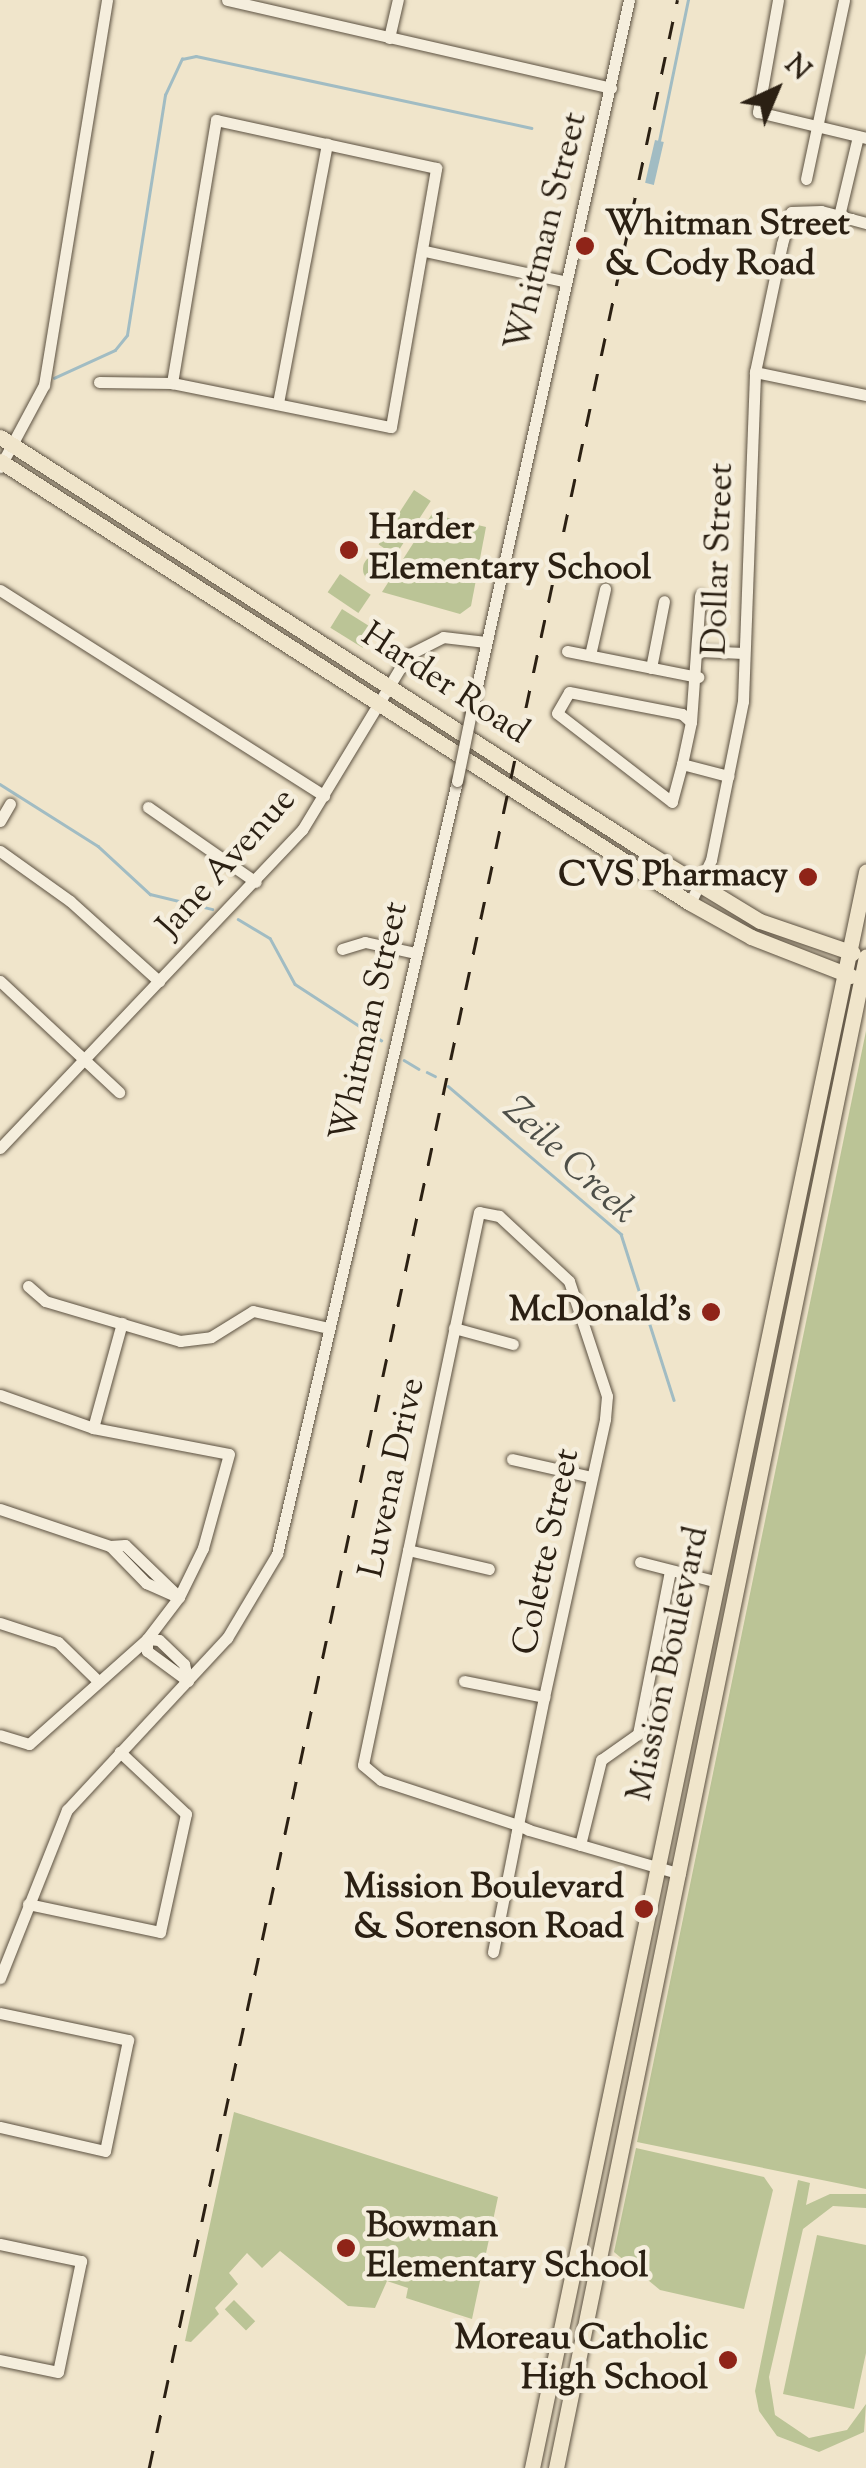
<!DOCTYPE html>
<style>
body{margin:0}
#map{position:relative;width:866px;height:2468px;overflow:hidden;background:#f0e5cb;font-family:"Sorts Mill Goudy",serif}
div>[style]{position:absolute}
.green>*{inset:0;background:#bbc496;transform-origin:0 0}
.round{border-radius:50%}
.water>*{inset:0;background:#a1bcc3;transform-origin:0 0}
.stream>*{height:2.5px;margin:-1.25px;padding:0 1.25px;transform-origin:1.25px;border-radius:1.25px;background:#a1bcc3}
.roads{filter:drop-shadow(0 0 2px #5c5141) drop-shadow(0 0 2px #5c5141)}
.minor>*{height:11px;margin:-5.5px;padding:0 5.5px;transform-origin:5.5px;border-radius:5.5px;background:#f5eedd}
.major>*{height:15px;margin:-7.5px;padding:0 7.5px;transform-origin:7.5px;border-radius:7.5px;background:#f0e5cb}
.rail>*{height:2.5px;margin-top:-1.25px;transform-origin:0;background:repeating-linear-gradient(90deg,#2b2013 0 18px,transparent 0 36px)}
.bridges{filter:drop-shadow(0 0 2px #5c5141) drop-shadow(0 0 2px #5c5141)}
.minor-bridge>*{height:11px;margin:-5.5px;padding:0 5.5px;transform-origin:5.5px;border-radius:5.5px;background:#f5eedd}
.dots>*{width:28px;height:28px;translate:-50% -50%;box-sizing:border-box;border:5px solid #f5eedd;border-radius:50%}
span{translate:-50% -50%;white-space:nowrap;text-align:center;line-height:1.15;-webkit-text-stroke:9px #f5eedd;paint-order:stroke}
.poi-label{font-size:35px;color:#2b2013;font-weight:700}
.left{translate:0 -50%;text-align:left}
.right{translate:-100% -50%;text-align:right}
.street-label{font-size:35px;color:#2b2013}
.water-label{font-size:38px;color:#4e4f48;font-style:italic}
.north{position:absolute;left:726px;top:40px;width:100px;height:100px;-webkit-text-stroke:8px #f5eedd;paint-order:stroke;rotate:44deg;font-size:28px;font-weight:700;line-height:40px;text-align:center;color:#2b2013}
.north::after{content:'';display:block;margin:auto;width:35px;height:45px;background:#2b2013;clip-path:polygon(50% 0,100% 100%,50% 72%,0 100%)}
</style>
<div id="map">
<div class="green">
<i style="left:414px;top:490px;width:20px;height:65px;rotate:33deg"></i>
<i style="clip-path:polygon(432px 514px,486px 527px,471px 606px,460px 614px,382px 592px)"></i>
<i class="round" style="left:363px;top:555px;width:28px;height:28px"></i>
<i style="left:340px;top:574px;width:37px;height:22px;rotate:34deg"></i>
<i style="left:342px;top:609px;width:38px;height:22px;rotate:32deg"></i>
<i style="clip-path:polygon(866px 1031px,866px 2189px,637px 2142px)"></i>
<i style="clip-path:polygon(234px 2112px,498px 2197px,472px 2319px,406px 2298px,408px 2288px,387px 2281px,375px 2308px,348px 2306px,280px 2251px,262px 2268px,247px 2253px,229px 2273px,238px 2284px,215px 2308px,219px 2314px,191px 2342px,185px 2341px)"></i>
<i style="clip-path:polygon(636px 2148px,764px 2177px,773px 2190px,744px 2309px,660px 2290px,614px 2252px)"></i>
<i style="clip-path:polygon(798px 2180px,810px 2183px,806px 2205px,830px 2194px,866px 2194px,866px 2208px,833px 2206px,803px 2229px,769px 2377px,775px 2415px,809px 2438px,847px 2430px,866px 2404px,864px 2432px,819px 2452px,777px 2436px,759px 2411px,755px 2391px)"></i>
<i style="clip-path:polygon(817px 2235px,866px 2245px,866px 2353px,854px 2409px,783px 2394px)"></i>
<i style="left:234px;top:2300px;width:30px;height:13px;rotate:45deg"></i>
</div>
<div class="water">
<i style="left:655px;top:140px;width:9px;height:44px;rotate:13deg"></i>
</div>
<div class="stream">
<i style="left:659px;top:141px;width:144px;rotate:-78.4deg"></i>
<i style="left:54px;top:378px;width:67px;rotate:-24.7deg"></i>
<i style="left:115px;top:350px;width:19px;rotate:-51deg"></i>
<i style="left:127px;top:335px;width:243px;rotate:-81deg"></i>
<i style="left:165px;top:95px;width:40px;rotate:-65deg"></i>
<i style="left:182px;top:59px;width:14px;rotate:-12deg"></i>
<i style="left:196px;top:56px;width:343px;rotate:12.1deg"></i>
<i style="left:0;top:784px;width:116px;rotate:32.3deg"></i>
<i style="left:98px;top:846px;width:71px;rotate:42.7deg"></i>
<i style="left:150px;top:894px;width:64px;rotate:13.6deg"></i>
<i style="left:238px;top:919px;width:37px;rotate:31deg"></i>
<i style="left:270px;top:938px;width:52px;rotate:61.5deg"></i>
<i style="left:295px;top:984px;width:103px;rotate:33.1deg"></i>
<i style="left:404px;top:1060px;width:17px;rotate:31deg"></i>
<i style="left:427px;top:1072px;width:9px;rotate:27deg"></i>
<i style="left:448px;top:1086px;width:228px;rotate:40.5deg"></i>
<i style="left:621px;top:1234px;width:174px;rotate:72.3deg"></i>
</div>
<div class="roads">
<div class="minor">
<i style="left:227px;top:0;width:394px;rotate:12.9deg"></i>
<i style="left:778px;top:0;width:114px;rotate:100.1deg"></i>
<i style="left:758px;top:112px;width:111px;rotate:13.5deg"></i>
<i style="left:389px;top:38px;width:39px;rotate:-77deg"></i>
<i style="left:806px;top:179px;width:183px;rotate:-78deg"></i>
<i style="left:839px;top:216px;width:82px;rotate:-76.6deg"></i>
<i style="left:425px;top:251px;width:141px;rotate:12.3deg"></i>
<i style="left:755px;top:372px;width:113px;rotate:11.7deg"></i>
<i style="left:99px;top:382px;width:73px;rotate:0.8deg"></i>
<i style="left:172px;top:383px;width:223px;rotate:11.4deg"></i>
<i style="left:391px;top:427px;width:263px;rotate:-80.1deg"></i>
<i style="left:436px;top:168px;width:225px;rotate:-167.7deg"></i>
<i style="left:216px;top:120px;width:267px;rotate:99.5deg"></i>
<i style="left:278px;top:403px;width:264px;rotate:-79.3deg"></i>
<i style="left:0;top:467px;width:93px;rotate:-61.8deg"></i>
<i style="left:44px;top:385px;width:390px;rotate:-80.7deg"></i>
<i style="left:0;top:590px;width:384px;rotate:32.4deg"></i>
<i style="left:567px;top:651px;width:134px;rotate:11.2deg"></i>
<i style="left:700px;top:651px;width:43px;rotate:2.7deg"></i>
<i style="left:590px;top:655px;width:68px;rotate:-77.2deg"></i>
<i style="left:651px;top:668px;width:68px;rotate:-79deg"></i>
<i style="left:471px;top:713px;width:730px;rotate:-77.51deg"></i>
<i style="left:691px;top:722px;width:127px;rotate:-85.9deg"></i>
<i style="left:682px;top:764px;width:39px;rotate:105deg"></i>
<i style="left:672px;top:802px;width:145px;rotate:-142.3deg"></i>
<i style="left:557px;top:713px;width:24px;rotate:-60deg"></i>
<i style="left:569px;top:692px;width:115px;rotate:11deg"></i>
<i style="left:682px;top:714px;width:12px;rotate:42deg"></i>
<i style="left:691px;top:722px;width:43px;rotate:102.1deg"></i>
<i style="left:682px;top:764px;width:48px;rotate:14.6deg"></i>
<i style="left:148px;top:807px;width:131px;rotate:34.8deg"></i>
<i style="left:0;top:821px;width:20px;rotate:-60deg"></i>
<i style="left:0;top:851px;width:86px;rotate:35.5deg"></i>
<i style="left:70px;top:901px;width:120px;rotate:42deg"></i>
<i style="left:690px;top:903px;width:48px;rotate:-64deg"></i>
<i style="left:711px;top:860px;width:162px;rotate:-78.6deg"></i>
<i style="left:743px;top:701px;width:329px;rotate:-87.9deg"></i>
<i style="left:755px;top:372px;width:131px;rotate:-78.1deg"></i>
<i style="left:782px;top:244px;width:33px;rotate:-74deg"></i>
<i style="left:791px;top:212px;width:30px;rotate:-2deg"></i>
<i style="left:821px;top:211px;width:47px;rotate:14.9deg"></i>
<i style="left:342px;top:949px;width:24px;rotate:-17deg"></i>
<i style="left:365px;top:942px;width:51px;rotate:12.4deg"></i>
<i style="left:0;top:981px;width:163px;rotate:43deg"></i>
<i style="left:0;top:1148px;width:439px;rotate:-46.5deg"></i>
<i style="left:302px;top:830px;width:205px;rotate:-58.8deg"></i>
<i style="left:408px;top:655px;width:39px;rotate:-27deg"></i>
<i style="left:443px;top:637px;width:43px;rotate:6.6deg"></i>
<i style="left:28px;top:1286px;width:23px;rotate:41deg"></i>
<i style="left:45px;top:1301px;width:141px;rotate:16.5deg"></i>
<i style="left:180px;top:1341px;width:31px;rotate:-7deg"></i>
<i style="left:211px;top:1337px;width:49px;rotate:-31.8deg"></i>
<i style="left:253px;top:1311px;width:78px;rotate:12.6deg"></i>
<i style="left:454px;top:1328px;width:61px;rotate:15.2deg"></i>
<i style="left:0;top:1395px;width:99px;rotate:19.5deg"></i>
<i style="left:93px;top:1428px;width:138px;rotate:10.8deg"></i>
<i style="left:229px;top:1454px;width:98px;rotate:105.5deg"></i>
<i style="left:203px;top:1548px;width:55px;rotate:116.1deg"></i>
<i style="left:179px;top:1597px;width:53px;rotate:127.3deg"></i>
<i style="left:147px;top:1639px;width:158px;rotate:138.3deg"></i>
<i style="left:29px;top:1744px;width:30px;rotate:-163deg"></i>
<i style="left:93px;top:1428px;width:109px;rotate:-74.6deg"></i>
<i style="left:512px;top:1459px;width:81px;rotate:12.8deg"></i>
<i style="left:0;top:1509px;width:116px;rotate:18.6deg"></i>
<i style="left:110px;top:1546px;width:15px;rotate:-4deg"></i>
<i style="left:125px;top:1545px;width:75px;rotate:43.9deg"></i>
<i style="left:110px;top:1546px;width:52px;rotate:45.8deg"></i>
<i style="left:146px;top:1583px;width:34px;rotate:24deg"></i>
<i style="left:408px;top:1550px;width:83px;rotate:13.2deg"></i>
<i style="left:640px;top:1562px;width:81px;rotate:14.4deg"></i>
<i style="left:0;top:1623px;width:61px;rotate:18.1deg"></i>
<i style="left:58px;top:1642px;width:53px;rotate:44.2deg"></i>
<i style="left:147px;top:1639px;width:12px;rotate:5deg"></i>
<i style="left:159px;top:1640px;width:35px;rotate:44deg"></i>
<i style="left:184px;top:1664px;width:17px;rotate:77deg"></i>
<i style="left:188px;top:1681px;width:51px;rotate:-143.8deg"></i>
<i style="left:147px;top:1651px;width:12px;rotate:-90deg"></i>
<i style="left:464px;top:1681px;width:82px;rotate:11.3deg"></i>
<i style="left:580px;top:1845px;width:88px;rotate:-76.1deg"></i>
<i style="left:601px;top:1760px;width:45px;rotate:-35.1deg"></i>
<i style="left:638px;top:1734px;width:166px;rotate:-78.9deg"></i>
<i style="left:28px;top:1904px;width:135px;rotate:12deg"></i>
<i style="left:160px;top:1932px;width:121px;rotate:-77.6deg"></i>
<i style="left:186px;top:1814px;width:91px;rotate:-136.8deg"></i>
<i style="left:493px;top:1952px;width:118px;rotate:-78.8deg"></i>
<i style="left:516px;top:1836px;width:11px;rotate:-80deg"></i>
<i style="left:518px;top:1825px;width:131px;rotate:-78.5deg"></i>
<i style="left:544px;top:1697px;width:285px;rotate:-77.6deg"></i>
<i style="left:605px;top:1419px;width:23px;rotate:-85deg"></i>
<i style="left:607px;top:1396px;width:121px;rotate:-108.3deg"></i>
<i style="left:569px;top:1281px;width:96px;rotate:-137.1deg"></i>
<i style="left:499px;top:1216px;width:20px;rotate:-169deg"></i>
<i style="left:479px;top:1212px;width:565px;rotate:101.85deg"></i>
<i style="left:363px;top:1765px;width:23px;rotate:40deg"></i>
<i style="left:381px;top:1780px;width:144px;rotate:18.2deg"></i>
<i style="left:518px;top:1825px;width:12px;rotate:24deg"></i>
<i style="left:529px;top:1830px;width:157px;rotate:16.2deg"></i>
<i style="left:0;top:1978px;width:181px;rotate:-68.3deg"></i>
<i style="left:67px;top:1810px;width:235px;rotate:-47.1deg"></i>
<i style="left:227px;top:1638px;width:98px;rotate:-59.2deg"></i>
<i style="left:277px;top:1554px;width:794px;rotate:-76.89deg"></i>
<i style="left:0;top:2013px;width:131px;rotate:11.9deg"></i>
<i style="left:128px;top:2040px;width:113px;rotate:101.7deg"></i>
<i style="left:105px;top:2151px;width:108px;rotate:-167.1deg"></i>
<i style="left:0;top:2244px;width:83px;rotate:11.9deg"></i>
<i style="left:81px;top:2261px;width:113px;rotate:101.7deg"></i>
<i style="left:58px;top:2372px;width:59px;rotate:-168.3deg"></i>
</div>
<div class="major">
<i style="left:0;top:437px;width:770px;rotate:32.7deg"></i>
<i style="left:648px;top:853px;width:131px;rotate:31.3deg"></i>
<i style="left:760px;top:921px;width:98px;rotate:19deg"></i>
<i style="left:0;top:461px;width:819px;rotate:32.64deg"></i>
<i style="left:690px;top:903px;width:70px;rotate:29.1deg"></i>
<i style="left:751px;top:937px;width:107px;rotate:21.3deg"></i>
<i style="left:532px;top:2468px;width:1631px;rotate:-78.18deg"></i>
<i style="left:556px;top:2468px;width:1543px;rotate:-78.41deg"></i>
</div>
</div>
<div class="rail">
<i style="left:149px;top:2468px;width:2524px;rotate:-77.92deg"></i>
</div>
<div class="bridges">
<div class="minor-bridge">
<i style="left:457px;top:781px;width:69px;rotate:-78.4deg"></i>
</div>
</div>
<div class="dots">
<i style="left:585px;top:246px;background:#8f2418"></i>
<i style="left:349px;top:550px;background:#8f2418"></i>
<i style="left:808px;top:877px;background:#8f2418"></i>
<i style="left:711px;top:1312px;background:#8f2418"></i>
<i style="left:644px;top:1909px;background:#8f2418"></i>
<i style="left:346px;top:2248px;background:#8f2418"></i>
<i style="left:728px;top:2360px;background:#8f2418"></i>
</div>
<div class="poi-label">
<span class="left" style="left:605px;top:246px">Whitman Street<br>&amp; Cody Road</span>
<span class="left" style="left:369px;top:550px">Harder<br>Elementary School</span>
<span class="right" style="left:788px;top:877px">CVS Pharmacy</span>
<span class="right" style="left:691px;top:1312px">McDonald's</span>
<span class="right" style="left:624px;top:1909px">Mission Boulevard<br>&amp; Sorenson Road</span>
<span class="left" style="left:366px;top:2248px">Bowman<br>Elementary School</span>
<span class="right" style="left:708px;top:2360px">Moreau Catholic<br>High School</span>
</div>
<div class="street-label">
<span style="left:548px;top:232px;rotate:-76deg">Whitman Street</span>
<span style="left:720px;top:559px;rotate:-88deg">Dollar Street</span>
<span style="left:444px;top:685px;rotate:33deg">Harder Road</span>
<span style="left:228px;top:864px;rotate:-48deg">Jane Avenue</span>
<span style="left:371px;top:1022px;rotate:-77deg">Whitman Street</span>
<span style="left:394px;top:1478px;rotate:-78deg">Luvena Drive</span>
<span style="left:548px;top:1552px;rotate:-78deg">Colette Street</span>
<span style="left:670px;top:1664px;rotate:-78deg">Mission Boulevard</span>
</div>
<div class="water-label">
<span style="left:568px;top:1162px;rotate:43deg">Zeile Creek</span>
</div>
<div class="north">N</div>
</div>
